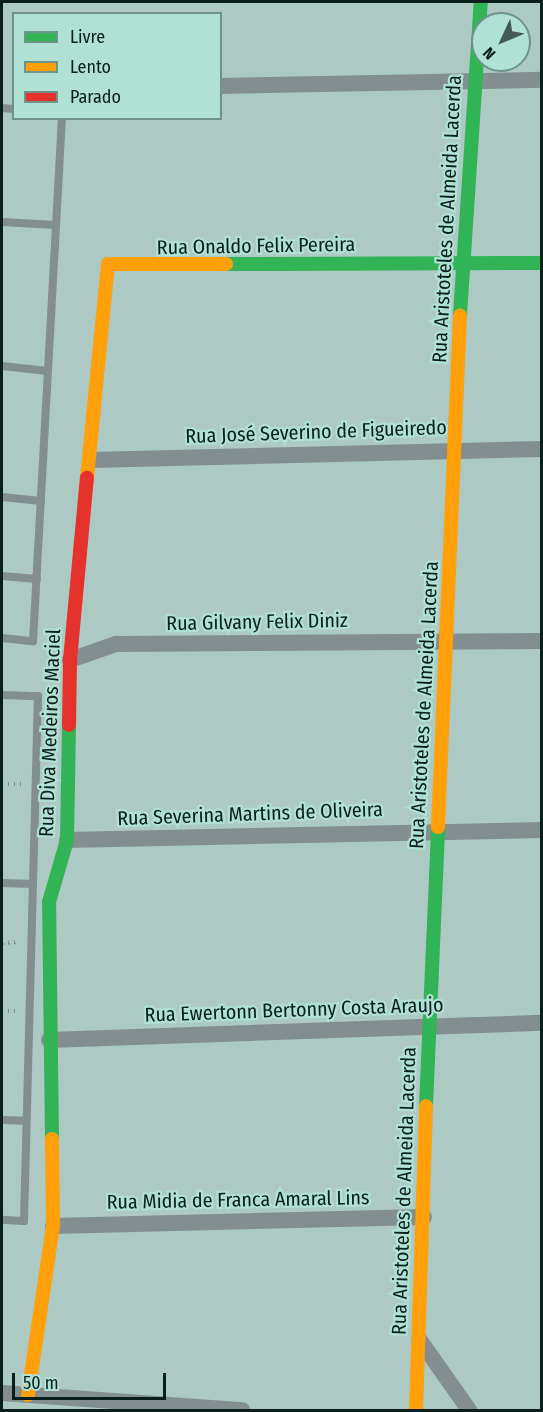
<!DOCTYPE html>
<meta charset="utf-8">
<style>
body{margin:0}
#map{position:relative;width:543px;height:1412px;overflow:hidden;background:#adc9c3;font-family:"Fira Sans Condensed",sans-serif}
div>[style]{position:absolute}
.path>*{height:4px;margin-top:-2px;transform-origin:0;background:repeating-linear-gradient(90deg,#7f8d8c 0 1.5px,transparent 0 6px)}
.lane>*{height:8px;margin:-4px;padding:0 4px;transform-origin:4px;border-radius:4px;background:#828e90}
.street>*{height:16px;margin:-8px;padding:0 8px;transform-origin:8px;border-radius:8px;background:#828e90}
.fast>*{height:14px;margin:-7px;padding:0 7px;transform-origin:7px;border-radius:7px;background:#30b455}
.slow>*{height:14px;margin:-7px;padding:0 7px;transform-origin:7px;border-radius:7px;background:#ff9f0a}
.jam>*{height:14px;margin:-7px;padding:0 7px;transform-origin:7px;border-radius:7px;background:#e5322d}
span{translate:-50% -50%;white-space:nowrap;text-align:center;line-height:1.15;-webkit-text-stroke:4.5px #afe1d5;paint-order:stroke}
.street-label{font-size:20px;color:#0a1e1a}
.frame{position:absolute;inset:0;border:3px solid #0a1e1a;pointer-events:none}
.legend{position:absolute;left:12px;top:12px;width:210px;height:108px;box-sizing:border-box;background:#afe1d5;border:2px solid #6d938a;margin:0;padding:8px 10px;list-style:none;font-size:18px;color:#0a1e1a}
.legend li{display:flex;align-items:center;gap:12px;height:30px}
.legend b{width:30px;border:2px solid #6d938a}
.north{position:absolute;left:471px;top:12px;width:60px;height:60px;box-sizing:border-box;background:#afe1d5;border:2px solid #6d938a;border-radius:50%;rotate:226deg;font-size:16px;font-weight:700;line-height:24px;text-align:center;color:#0a1e1a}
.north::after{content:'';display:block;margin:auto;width:21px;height:27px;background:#435a55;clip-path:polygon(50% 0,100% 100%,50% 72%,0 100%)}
.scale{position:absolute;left:12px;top:1373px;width:154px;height:27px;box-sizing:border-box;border:3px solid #0a1e1a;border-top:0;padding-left:8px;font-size:18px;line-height:21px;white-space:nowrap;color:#0a1e1a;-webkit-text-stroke:4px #afe1d5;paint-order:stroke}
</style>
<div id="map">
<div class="path">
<i style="left:2px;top:784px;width:20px"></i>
<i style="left:2px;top:943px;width:17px;rotate:-3deg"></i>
<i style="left:2px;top:1011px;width:14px"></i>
</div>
<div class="lane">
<i style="left:2px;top:108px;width:12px;rotate:5deg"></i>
<i style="left:2px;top:222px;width:54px;rotate:3.2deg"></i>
<i style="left:2px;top:366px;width:46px;rotate:6.2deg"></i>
<i style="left:2px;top:497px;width:39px;rotate:6deg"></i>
<i style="left:2px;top:576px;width:35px;rotate:5deg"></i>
<i style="left:2px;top:638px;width:31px;rotate:6deg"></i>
<i style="left:33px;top:641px;width:524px;rotate:-86.83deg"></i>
<i style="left:2px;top:695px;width:36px;rotate:2deg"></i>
<i style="left:38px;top:696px;width:525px;rotate:91.53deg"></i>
<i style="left:24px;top:1221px;width:22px;rotate:-177deg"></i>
<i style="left:2px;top:883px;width:31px;rotate:2deg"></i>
<i style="left:2px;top:1120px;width:24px;rotate:2deg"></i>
</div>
<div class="street">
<i style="left:220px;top:86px;width:322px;rotate:-1.1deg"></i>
<i style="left:91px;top:460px;width:451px;rotate:-1.4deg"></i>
<i style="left:70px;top:660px;width:49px;rotate:-19.2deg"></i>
<i style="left:116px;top:644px;width:426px;rotate:-0.4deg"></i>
<i style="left:67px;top:840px;width:475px;rotate:-1.2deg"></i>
<i style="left:49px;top:1040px;width:493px;rotate:-2deg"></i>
<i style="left:53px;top:1226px;width:371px;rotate:-1.4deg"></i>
<i style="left:419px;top:1339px;width:87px;rotate:54.8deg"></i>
<i style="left:2px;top:1393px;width:241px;rotate:4.1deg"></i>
</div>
<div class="fast">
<i style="left:226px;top:264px;width:316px;rotate:-0.2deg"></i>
<i style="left:460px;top:315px;width:314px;rotate:-86.2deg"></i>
<i style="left:426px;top:1106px;width:279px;rotate:-87.5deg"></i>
<i style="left:52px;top:1139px;width:237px;rotate:-90.7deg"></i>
<i style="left:49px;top:902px;width:65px;rotate:-73.8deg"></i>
<i style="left:67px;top:840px;width:115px;rotate:-89deg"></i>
</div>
<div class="slow">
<i style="left:87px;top:478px;width:215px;rotate:-84.4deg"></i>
<i style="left:108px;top:264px;width:118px"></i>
<i style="left:438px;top:827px;width:512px;rotate:-87.54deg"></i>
<i style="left:28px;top:1395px;width:171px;rotate:-81.6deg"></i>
<i style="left:53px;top:1226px;width:87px;rotate:-90.7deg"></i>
<i style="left:416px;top:1410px;width:304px;rotate:-88.1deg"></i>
</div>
<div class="jam">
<i style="left:69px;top:725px;width:65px;rotate:-89.1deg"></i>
<i style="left:70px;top:660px;width:183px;rotate:-84.7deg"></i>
</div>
<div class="street-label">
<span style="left:447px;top:219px;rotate:-87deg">Rua Aristoteles de Almeida Lacerda</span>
<span style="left:256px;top:246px;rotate:-1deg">Rua Onaldo Felix Pereira</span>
<span style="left:316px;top:432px;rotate:-2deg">Rua José Severino de Figueiredo</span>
<span style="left:257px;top:622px;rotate:-1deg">Rua Gilvany Felix Diniz</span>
<span style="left:424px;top:705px;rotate:-87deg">Rua Aristoteles de Almeida Lacerda</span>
<span style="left:50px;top:733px;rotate:-88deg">Rua Diva Medeiros Maciel</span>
<span style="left:250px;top:814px;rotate:-2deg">Rua Severina Martins de Oliveira</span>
<span style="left:294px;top:1010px;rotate:-2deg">Rua Ewertonn Bertonny Costa Araujo</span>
<span style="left:404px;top:1191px;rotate:-88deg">Rua Aristoteles de Almeida Lacerda</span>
<span style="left:238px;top:1200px;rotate:-1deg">Rua Midia de Franca Amaral Lins</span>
</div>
<div class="frame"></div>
<ul class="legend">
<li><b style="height:8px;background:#30b455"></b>Livre</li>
<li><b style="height:8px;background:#ff9f0a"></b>Lento</li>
<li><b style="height:8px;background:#e5322d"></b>Parado</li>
</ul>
<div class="north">N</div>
<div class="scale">50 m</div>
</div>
